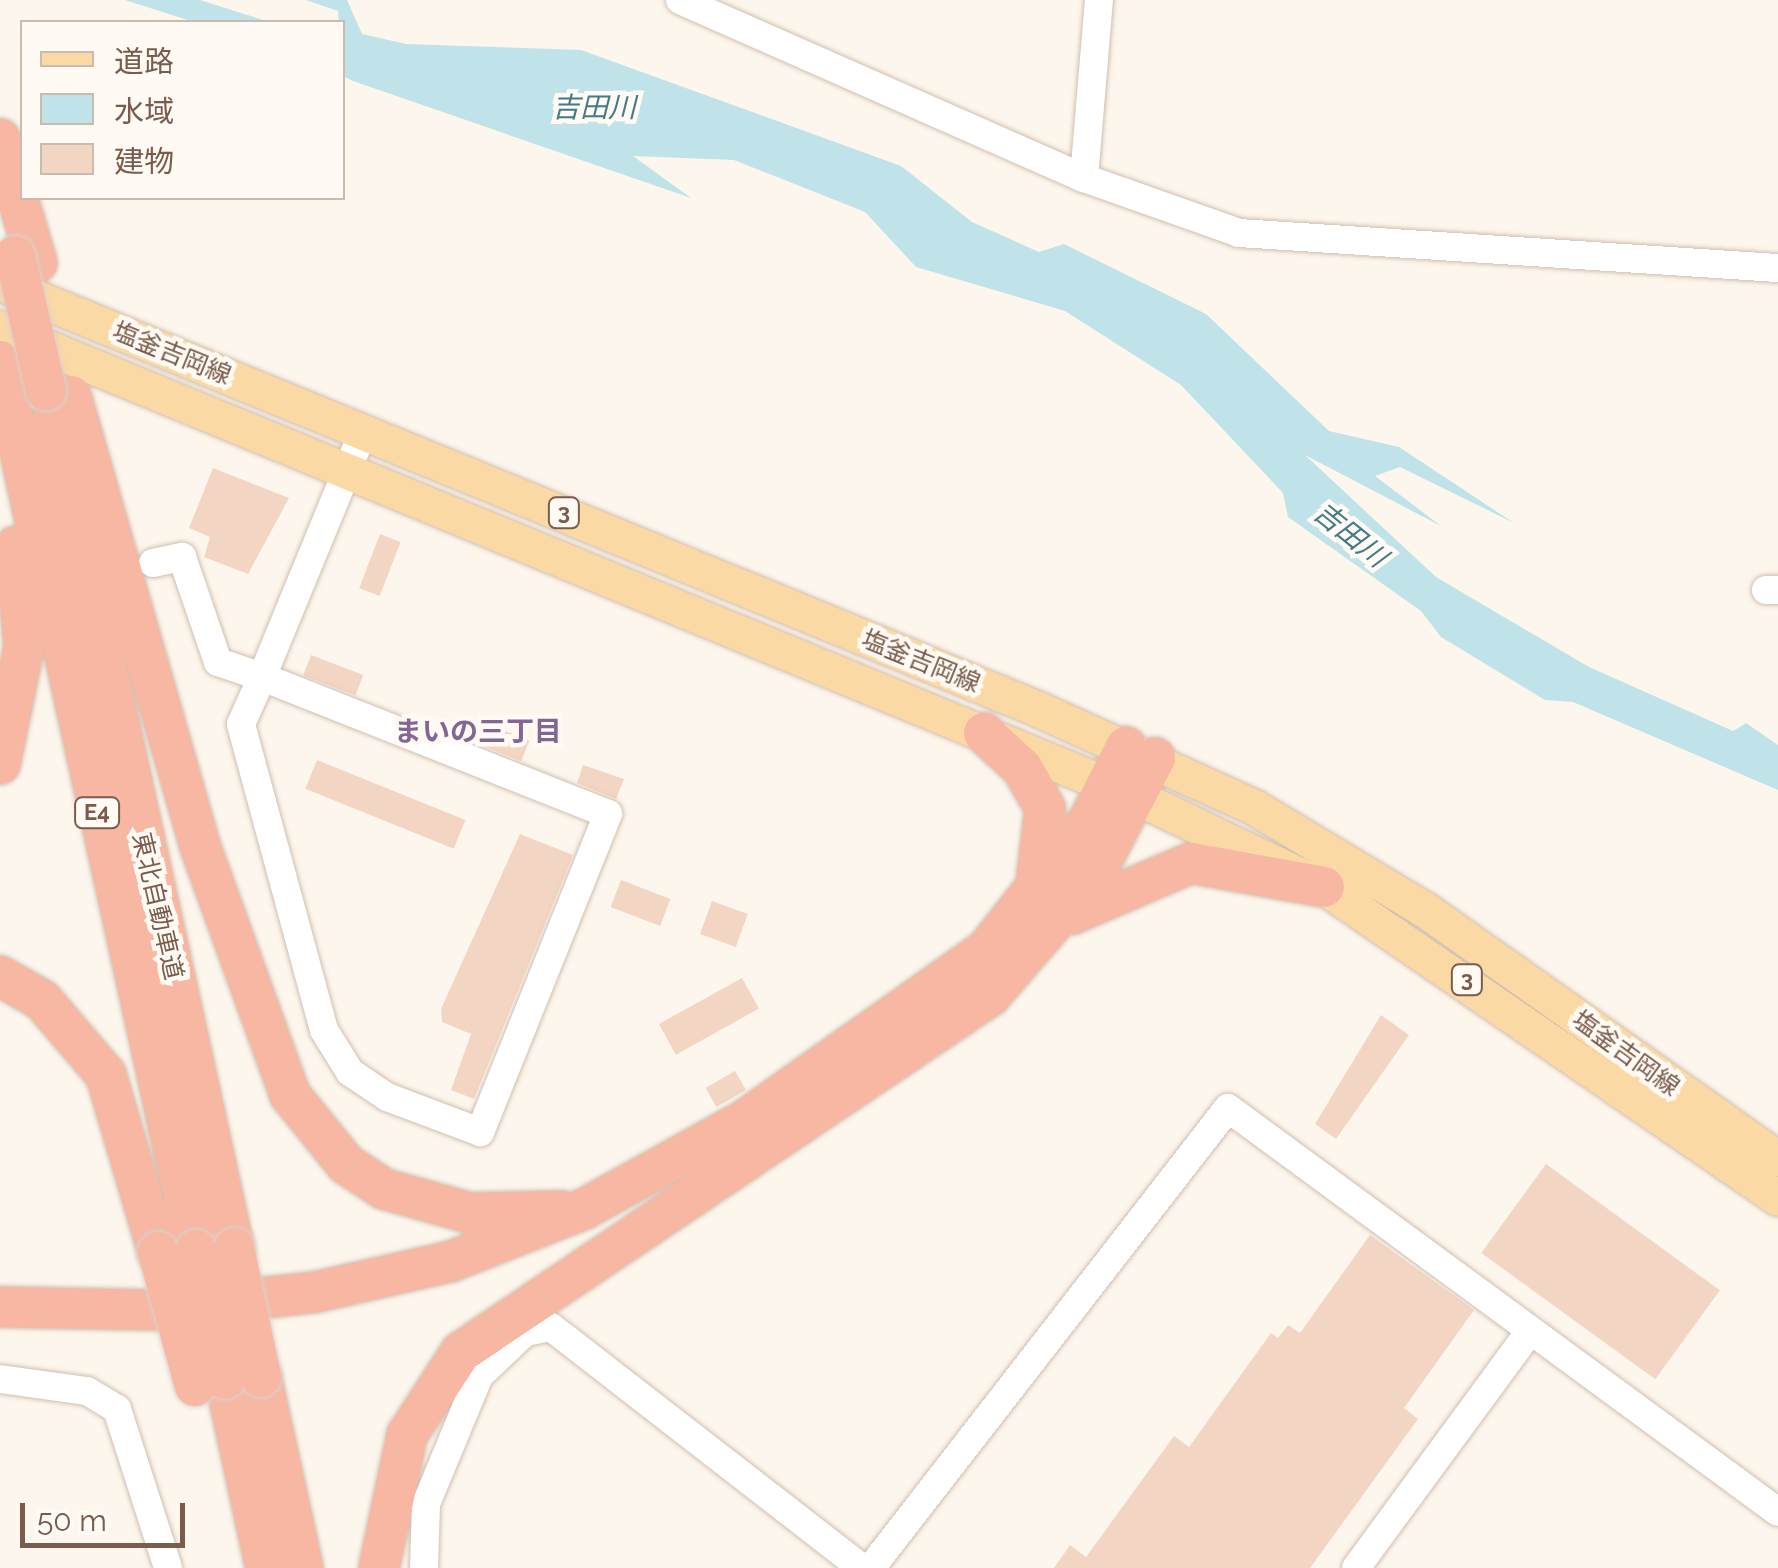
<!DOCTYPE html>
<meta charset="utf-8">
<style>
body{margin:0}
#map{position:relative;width:1778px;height:1568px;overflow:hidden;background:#fdf6ec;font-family:Raleway,"Noto Sans JP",sans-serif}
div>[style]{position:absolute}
.water>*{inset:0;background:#bfe3e8}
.building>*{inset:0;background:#f3d5c3;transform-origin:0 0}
.roads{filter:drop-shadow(0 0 2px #d1beb0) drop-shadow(0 0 2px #d1beb0)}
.minor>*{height:28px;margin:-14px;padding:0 14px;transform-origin:14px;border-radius:14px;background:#fff}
.major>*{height:35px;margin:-17.5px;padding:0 17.5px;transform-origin:17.5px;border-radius:17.5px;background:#fbd9a5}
.highway>*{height:40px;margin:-20px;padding:0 20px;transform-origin:20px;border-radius:20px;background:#f7b7a3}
.bridges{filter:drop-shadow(0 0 2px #dad1cd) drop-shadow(0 0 2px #dad1cd)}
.highway-bridge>*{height:40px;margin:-20px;padding:0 20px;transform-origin:20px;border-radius:20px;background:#f7b7a3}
span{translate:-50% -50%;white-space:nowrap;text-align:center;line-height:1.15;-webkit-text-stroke:9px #fffaf3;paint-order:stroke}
.shield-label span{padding:2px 8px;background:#fffaf3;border:2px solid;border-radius:8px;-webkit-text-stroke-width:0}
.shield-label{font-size:22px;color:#7a5c4d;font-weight:700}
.street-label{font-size:25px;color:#7a5c4d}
.water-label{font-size:28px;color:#437c86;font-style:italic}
.neighbourhood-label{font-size:28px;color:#846695;font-weight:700}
.legend{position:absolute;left:20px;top:20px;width:325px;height:180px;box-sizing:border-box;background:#fffaf3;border:2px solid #cabbb1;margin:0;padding:12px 18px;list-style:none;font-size:30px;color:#7a5c4d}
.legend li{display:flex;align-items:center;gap:20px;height:50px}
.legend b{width:50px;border:2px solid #cabbb1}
.scale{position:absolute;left:20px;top:1503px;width:165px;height:45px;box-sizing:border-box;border:5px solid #7a5c4d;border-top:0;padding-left:12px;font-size:30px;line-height:35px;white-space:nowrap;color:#7a5c4d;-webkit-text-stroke:8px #fffaf3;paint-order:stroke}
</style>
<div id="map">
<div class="water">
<i style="clip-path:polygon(125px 0,200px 0,269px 22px,194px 22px)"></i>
<i style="clip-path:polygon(306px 0,347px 0,362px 34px,406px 44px,581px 50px,901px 166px,972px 222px,1039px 252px,1064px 244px,1206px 314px,1329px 431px,1399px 447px,1514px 523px,1400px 467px,1375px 476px,1441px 526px,1305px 455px,1436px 577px,1589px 667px,1733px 731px,1746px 723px,1778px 745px,1778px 790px,1573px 702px,1545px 700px,1441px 637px,1421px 611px,1288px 517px,1283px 493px,1181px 385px,1065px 311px,916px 267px,865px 212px,734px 160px,633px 156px,691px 198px,353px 81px,343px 76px,338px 11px)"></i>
</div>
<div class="building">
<i style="clip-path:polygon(213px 468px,289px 498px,248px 574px,204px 557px,210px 537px,189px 528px)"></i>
<i style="left:380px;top:534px;width:22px;height:58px;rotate:21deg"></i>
<i style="left:311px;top:655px;width:56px;height:22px;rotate:21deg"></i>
<i style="left:483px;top:722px;width:50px;height:22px;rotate:22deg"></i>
<i style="left:317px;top:760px;width:160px;height:31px;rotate:22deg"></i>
<i style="clip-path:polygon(583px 765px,624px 779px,616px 799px,577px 783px)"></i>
<i style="clip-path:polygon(520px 834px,573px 855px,474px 1099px,451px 1090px,471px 1034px,442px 1022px,441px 1009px)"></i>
<i style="left:621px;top:880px;width:53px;height:29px;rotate:21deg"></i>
<i style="left:712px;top:901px;width:38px;height:35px;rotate:20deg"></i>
<i style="left:742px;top:978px;width:35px;height:95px;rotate:61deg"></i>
<i style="clip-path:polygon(1381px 1015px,1409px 1035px,1336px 1139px,1315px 1124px)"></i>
<i style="left:735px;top:1071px;width:22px;height:34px;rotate:60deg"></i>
<i style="left:1546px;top:1164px;width:215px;height:110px;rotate:36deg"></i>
<i style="clip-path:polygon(1370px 1235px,1474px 1310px,1404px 1408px,1418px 1419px,1310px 1568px,1054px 1568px,1070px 1545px,1086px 1557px,1174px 1436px,1189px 1447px,1271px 1333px,1278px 1338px,1288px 1325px,1300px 1333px)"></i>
</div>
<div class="roads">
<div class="minor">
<i style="left:680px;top:0;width:441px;rotate:23.8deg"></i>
<i style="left:1084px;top:178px;width:164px;rotate:19.5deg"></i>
<i style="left:1239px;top:233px;width:540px;rotate:3.72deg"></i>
<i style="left:1084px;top:178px;width:179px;rotate:-85.2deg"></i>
<i style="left:153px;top:563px;width:30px;rotate:-12deg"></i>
<i style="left:182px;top:557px;width:111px;rotate:71.1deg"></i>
<i style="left:218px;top:662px;width:46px;rotate:18.8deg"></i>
<i style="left:262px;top:677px;width:372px;rotate:21.6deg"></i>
<i style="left:608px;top:814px;width:343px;rotate:111.9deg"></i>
<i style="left:480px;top:1132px;width:99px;rotate:-159.4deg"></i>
<i style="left:387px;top:1097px;width:45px;rotate:-146deg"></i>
<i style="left:350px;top:1072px;width:49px;rotate:-121.8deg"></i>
<i style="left:324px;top:1030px;width:317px;rotate:-105.2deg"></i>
<i style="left:241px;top:724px;width:51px;rotate:-65.9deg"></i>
<i style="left:262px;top:677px;width:267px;rotate:-67.6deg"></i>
<i style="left:1766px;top:590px;width:12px"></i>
<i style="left:0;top:1379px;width:88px;rotate:7.9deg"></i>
<i style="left:87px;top:1391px;width:35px;rotate:31deg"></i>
<i style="left:117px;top:1409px;width:167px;rotate:72.2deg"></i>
<i style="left:424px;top:1568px;width:64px;rotate:-88.2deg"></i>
<i style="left:426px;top:1504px;width:139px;rotate:-67.5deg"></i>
<i style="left:479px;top:1376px;width:64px;rotate:-43.7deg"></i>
<i style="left:525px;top:1332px;width:26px;rotate:-11deg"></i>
<i style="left:551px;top:1327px;width:393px;rotate:37.8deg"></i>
<i style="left:871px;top:1568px;width:582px;rotate:-52.19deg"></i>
<i style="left:1228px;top:1108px;width:682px;rotate:36.3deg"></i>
<i style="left:1356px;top:1568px;width:290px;rotate:-53.7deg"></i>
</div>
<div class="major">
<i style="left:0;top:283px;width:1122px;rotate:22.31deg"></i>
<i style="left:1038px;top:709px;width:237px;rotate:24.4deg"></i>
<i style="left:1254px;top:807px;width:198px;rotate:31deg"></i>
<i style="left:1424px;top:909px;width:433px;rotate:35.2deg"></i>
<i style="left:0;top:328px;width:1228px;rotate:22.41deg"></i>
<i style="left:1135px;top:796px;width:210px;rotate:25.7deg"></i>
<i style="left:1324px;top:887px;width:550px;rotate:34.41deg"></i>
</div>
<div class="highway">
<i style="left:0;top:139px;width:129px;rotate:73.4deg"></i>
<i style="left:0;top:361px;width:910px;rotate:77.57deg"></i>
<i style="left:71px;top:396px;width:468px;rotate:74deg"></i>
<i style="left:200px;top:846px;width:265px;rotate:70.1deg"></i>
<i style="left:290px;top:1095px;width:89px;rotate:50.9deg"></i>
<i style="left:346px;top:1164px;width:45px;rotate:33.3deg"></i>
<i style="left:384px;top:1189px;width:89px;rotate:15.6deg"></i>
<i style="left:470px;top:1213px;width:91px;rotate:-1.3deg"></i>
<i style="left:52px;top:418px;width:850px;rotate:77.63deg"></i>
<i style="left:984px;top:733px;width:52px;rotate:42.6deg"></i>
<i style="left:1022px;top:768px;width:46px;rotate:60.1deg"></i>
<i style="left:1045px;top:808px;width:78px;rotate:96.7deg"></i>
<i style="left:0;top:764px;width:120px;rotate:-78.5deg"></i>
<i style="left:24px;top:646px;width:100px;rotate:-95.1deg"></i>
<i style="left:1072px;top:914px;width:129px;rotate:-23.2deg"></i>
<i style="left:1191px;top:863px;width:135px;rotate:10.2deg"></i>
<i style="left:0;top:976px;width:48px;rotate:29.7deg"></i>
<i style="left:42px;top:1000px;width:99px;rotate:49.5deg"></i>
<i style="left:106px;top:1075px;width:184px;rotate:73.6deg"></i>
<i style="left:0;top:1307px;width:153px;rotate:1.1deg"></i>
<i style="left:153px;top:1310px;width:164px;rotate:-6.3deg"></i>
<i style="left:316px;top:1292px;width:139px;rotate:-12.8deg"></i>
<i style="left:452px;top:1261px;width:142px;rotate:-21.5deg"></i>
<i style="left:584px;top:1209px;width:184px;rotate:-28.9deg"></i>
<i style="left:745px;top:1120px;width:296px;rotate:-35.2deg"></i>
<i style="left:987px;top:949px;width:164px;rotate:-51.7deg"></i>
<i style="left:1089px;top:820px;width:82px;rotate:-63.1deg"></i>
<i style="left:261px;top:1377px;width:196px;rotate:77.6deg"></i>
<i style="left:225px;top:1379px;width:193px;rotate:77.8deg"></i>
<i style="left:379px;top:1568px;width:136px;rotate:-78.1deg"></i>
<i style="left:407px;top:1435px;width:99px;rotate:-57deg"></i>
<i style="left:461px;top:1352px;width:638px;rotate:-33.94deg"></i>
<i style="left:990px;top:996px;width:159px;rotate:-49.1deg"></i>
<i style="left:1094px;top:876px;width:133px;rotate:-62.7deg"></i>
</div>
</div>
<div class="bridges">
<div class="highway-bridge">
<i style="left:15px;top:256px;width:138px;rotate:77deg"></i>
<i style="left:234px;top:1248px;width:132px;rotate:78.2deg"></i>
<i style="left:196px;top:1250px;width:132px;rotate:77.3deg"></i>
<i style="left:158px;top:1252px;width:139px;rotate:74.6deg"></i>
</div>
</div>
<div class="shield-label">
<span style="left:564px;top:513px">3</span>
<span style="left:97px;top:813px">E4</span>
<span style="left:1467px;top:980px">3</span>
</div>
<div class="street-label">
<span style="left:172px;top:353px;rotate:22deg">塩釜吉岡線</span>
<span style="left:921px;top:661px;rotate:22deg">塩釜吉岡線</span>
<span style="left:158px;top:906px;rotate:77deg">東北自動車道</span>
<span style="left:1626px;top:1053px;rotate:36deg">塩釜吉岡線</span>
</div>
<div class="water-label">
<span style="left:594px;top:108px">吉田川</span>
<span style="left:1350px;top:535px;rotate:39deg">吉田川</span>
</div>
<div class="neighbourhood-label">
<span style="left:478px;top:732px">まいの三丁目</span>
</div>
<ul class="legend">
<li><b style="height:12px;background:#fbd9a5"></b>道路</li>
<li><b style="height:28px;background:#bfe3e8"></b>水域</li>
<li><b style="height:28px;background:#f3d5c3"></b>建物</li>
</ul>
<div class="scale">50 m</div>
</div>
